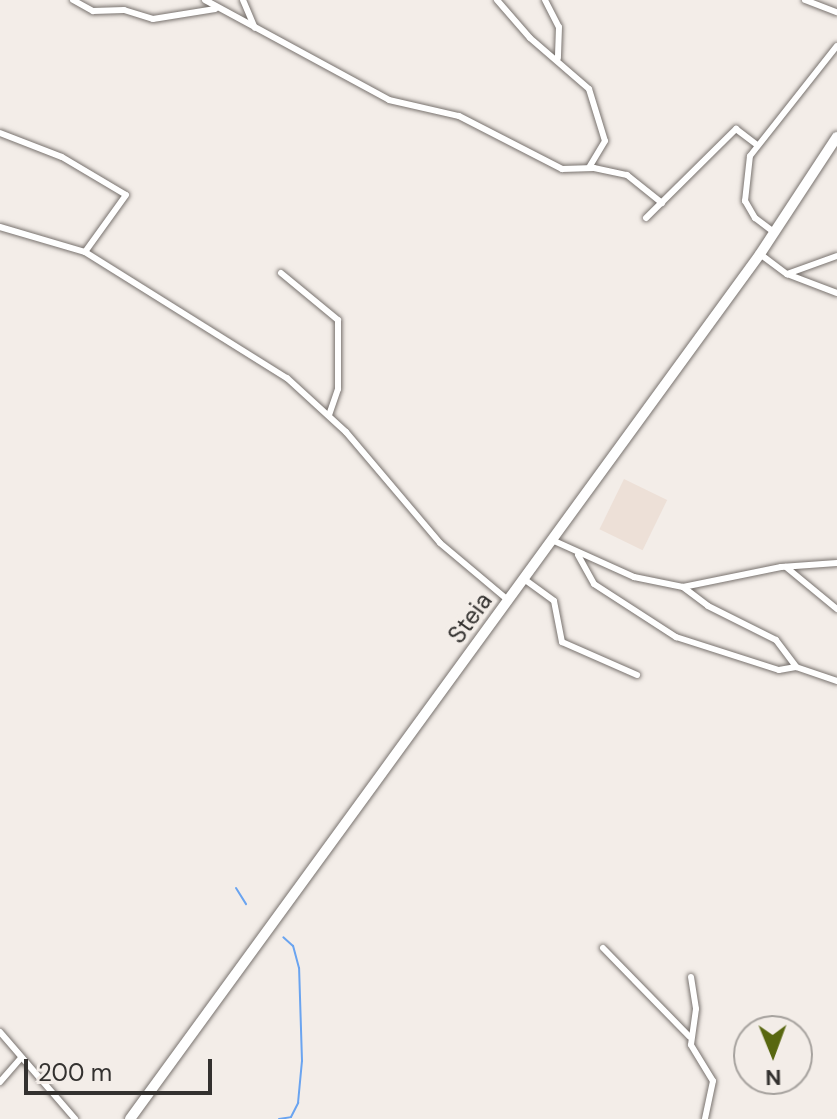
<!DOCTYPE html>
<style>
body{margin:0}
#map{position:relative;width:837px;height:1119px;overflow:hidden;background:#f3ede8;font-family:"DM Sans",sans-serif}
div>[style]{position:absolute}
.built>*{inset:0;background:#ede0d7;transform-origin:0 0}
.stream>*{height:2px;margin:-1px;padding:0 1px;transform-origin:1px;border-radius:1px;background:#6aa4f0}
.roads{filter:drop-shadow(0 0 2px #78726e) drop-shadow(0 0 2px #78726e)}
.minor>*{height:6px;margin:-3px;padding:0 3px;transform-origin:3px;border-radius:3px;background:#fff}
.primary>*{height:10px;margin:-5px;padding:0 5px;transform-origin:5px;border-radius:5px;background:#fff}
span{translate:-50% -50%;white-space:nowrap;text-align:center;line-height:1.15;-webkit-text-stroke:7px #f3ede8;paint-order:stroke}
.street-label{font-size:24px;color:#33312f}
.north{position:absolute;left:733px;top:1015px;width:80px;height:80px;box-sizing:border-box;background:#f3ede8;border:2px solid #a6a29e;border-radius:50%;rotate:179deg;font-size:22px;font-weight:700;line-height:32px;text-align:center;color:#33312f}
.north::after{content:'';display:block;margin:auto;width:28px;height:36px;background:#586710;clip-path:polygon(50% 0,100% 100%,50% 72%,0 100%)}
.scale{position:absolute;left:24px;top:1059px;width:188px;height:36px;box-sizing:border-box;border:4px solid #33312f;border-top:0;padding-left:10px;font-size:24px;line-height:28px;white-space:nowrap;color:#33312f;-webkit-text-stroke:6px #f3ede8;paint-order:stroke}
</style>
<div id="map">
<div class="built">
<i style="left:624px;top:479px;width:48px;height:56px;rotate:26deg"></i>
</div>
<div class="stream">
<i style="left:236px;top:888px;width:19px;rotate:58deg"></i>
<i style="left:279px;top:1119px;width:12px;rotate:-9deg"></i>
<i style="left:291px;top:1117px;width:16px;rotate:-63deg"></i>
<i style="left:298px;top:1103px;width:42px;rotate:-84.6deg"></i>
<i style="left:302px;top:1061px;width:93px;rotate:-91.8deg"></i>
<i style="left:299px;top:968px;width:23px;rotate:-105deg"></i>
<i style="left:293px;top:946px;width:13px;rotate:-138deg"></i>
</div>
<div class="roads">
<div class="minor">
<i style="left:73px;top:0;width:23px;rotate:29deg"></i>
<i style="left:93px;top:11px;width:31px;rotate:-2deg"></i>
<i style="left:124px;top:10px;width:30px;rotate:17deg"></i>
<i style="left:153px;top:19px;width:63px;rotate:-9.2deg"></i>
<i style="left:205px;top:0;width:209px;rotate:28.5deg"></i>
<i style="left:389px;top:100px;width:72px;rotate:12.9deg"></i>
<i style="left:459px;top:116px;width:116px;rotate:27.2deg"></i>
<i style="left:562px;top:169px;width:32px;rotate:-2deg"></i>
<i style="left:594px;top:168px;width:34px;rotate:12deg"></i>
<i style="left:627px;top:175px;width:45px;rotate:38.7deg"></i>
<i style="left:243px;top:0;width:30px;rotate:67deg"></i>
<i style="left:497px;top:0;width:50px;rotate:49deg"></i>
<i style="left:530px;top:38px;width:78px;rotate:40.8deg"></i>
<i style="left:589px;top:89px;width:54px;rotate:72.9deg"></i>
<i style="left:605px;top:141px;width:31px;rotate:121deg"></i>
<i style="left:545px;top:0;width:30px;rotate:63deg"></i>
<i style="left:559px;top:27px;width:31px;rotate:92deg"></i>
<i style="left:805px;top:0;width:34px;rotate:21deg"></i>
<i style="left:0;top:133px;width:66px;rotate:21.2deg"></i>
<i style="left:62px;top:157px;width:74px;rotate:30.7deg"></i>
<i style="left:126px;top:195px;width:70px;rotate:125.7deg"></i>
<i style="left:646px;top:218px;width:127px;rotate:-44.7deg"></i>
<i style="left:736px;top:129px;width:25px;rotate:37deg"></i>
<i style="left:0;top:227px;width:89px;rotate:16.4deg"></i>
<i style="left:85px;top:252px;width:238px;rotate:32deg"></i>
<i style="left:287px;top:378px;width:80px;rotate:42.5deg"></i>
<i style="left:346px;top:432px;width:145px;rotate:49.7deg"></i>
<i style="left:440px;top:543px;width:89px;rotate:40deg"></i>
<i style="left:775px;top:233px;width:25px;rotate:-143deg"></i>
<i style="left:755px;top:218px;width:20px;rotate:-120deg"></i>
<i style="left:745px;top:201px;width:45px;rotate:-83.7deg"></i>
<i style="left:750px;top:156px;width:140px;rotate:-51.7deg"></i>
<i style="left:760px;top:254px;width:34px;rotate:37deg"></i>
<i style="left:787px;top:274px;width:53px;rotate:20.8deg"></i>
<i style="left:281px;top:273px;width:74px;rotate:39.5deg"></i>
<i style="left:338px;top:320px;width:69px;rotate:90deg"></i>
<i style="left:338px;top:389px;width:28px;rotate:109deg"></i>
<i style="left:787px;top:274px;width:53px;rotate:-19.8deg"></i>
<i style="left:552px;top:540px;width:90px;rotate:24.3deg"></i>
<i style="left:634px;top:577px;width:50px;rotate:11.5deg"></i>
<i style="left:683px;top:587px;width:100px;rotate:-11.5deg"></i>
<i style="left:781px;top:567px;width:56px;rotate:-4.1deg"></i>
<i style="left:578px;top:555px;width:33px;rotate:61deg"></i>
<i style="left:594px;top:584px;width:98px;rotate:32.9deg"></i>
<i style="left:676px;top:637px;width:108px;rotate:17.8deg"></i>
<i style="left:779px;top:670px;width:17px;rotate:-10deg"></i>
<i style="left:796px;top:667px;width:43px;rotate:18.9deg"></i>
<i style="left:786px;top:567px;width:66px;rotate:39.5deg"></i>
<i style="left:524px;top:579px;width:37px;rotate:36deg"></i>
<i style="left:554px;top:601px;width:42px;rotate:79deg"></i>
<i style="left:562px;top:642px;width:82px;rotate:23.7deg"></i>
<i style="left:683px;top:587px;width:31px;rotate:37deg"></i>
<i style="left:708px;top:606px;width:76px;rotate:26.6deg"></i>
<i style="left:776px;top:640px;width:34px;rotate:53deg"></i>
<i style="left:603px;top:948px;width:124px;rotate:45.7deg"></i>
<i style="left:691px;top:977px;width:32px;rotate:81deg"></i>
<i style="left:696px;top:1009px;width:36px;rotate:98deg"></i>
<i style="left:691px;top:1045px;width:42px;rotate:58.6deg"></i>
<i style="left:713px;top:1081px;width:39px;rotate:102deg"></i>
<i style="left:0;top:1032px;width:115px;rotate:49.2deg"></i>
<i style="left:0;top:1082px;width:32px;rotate:-49deg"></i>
</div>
<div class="primary">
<i style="left:130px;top:1119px;width:1070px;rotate:-53.93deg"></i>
<i style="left:760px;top:254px;width:140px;rotate:-56.7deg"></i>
</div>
</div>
<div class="street-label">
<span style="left:470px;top:618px;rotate:-54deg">Steia</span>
</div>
<div class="north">N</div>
<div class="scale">200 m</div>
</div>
